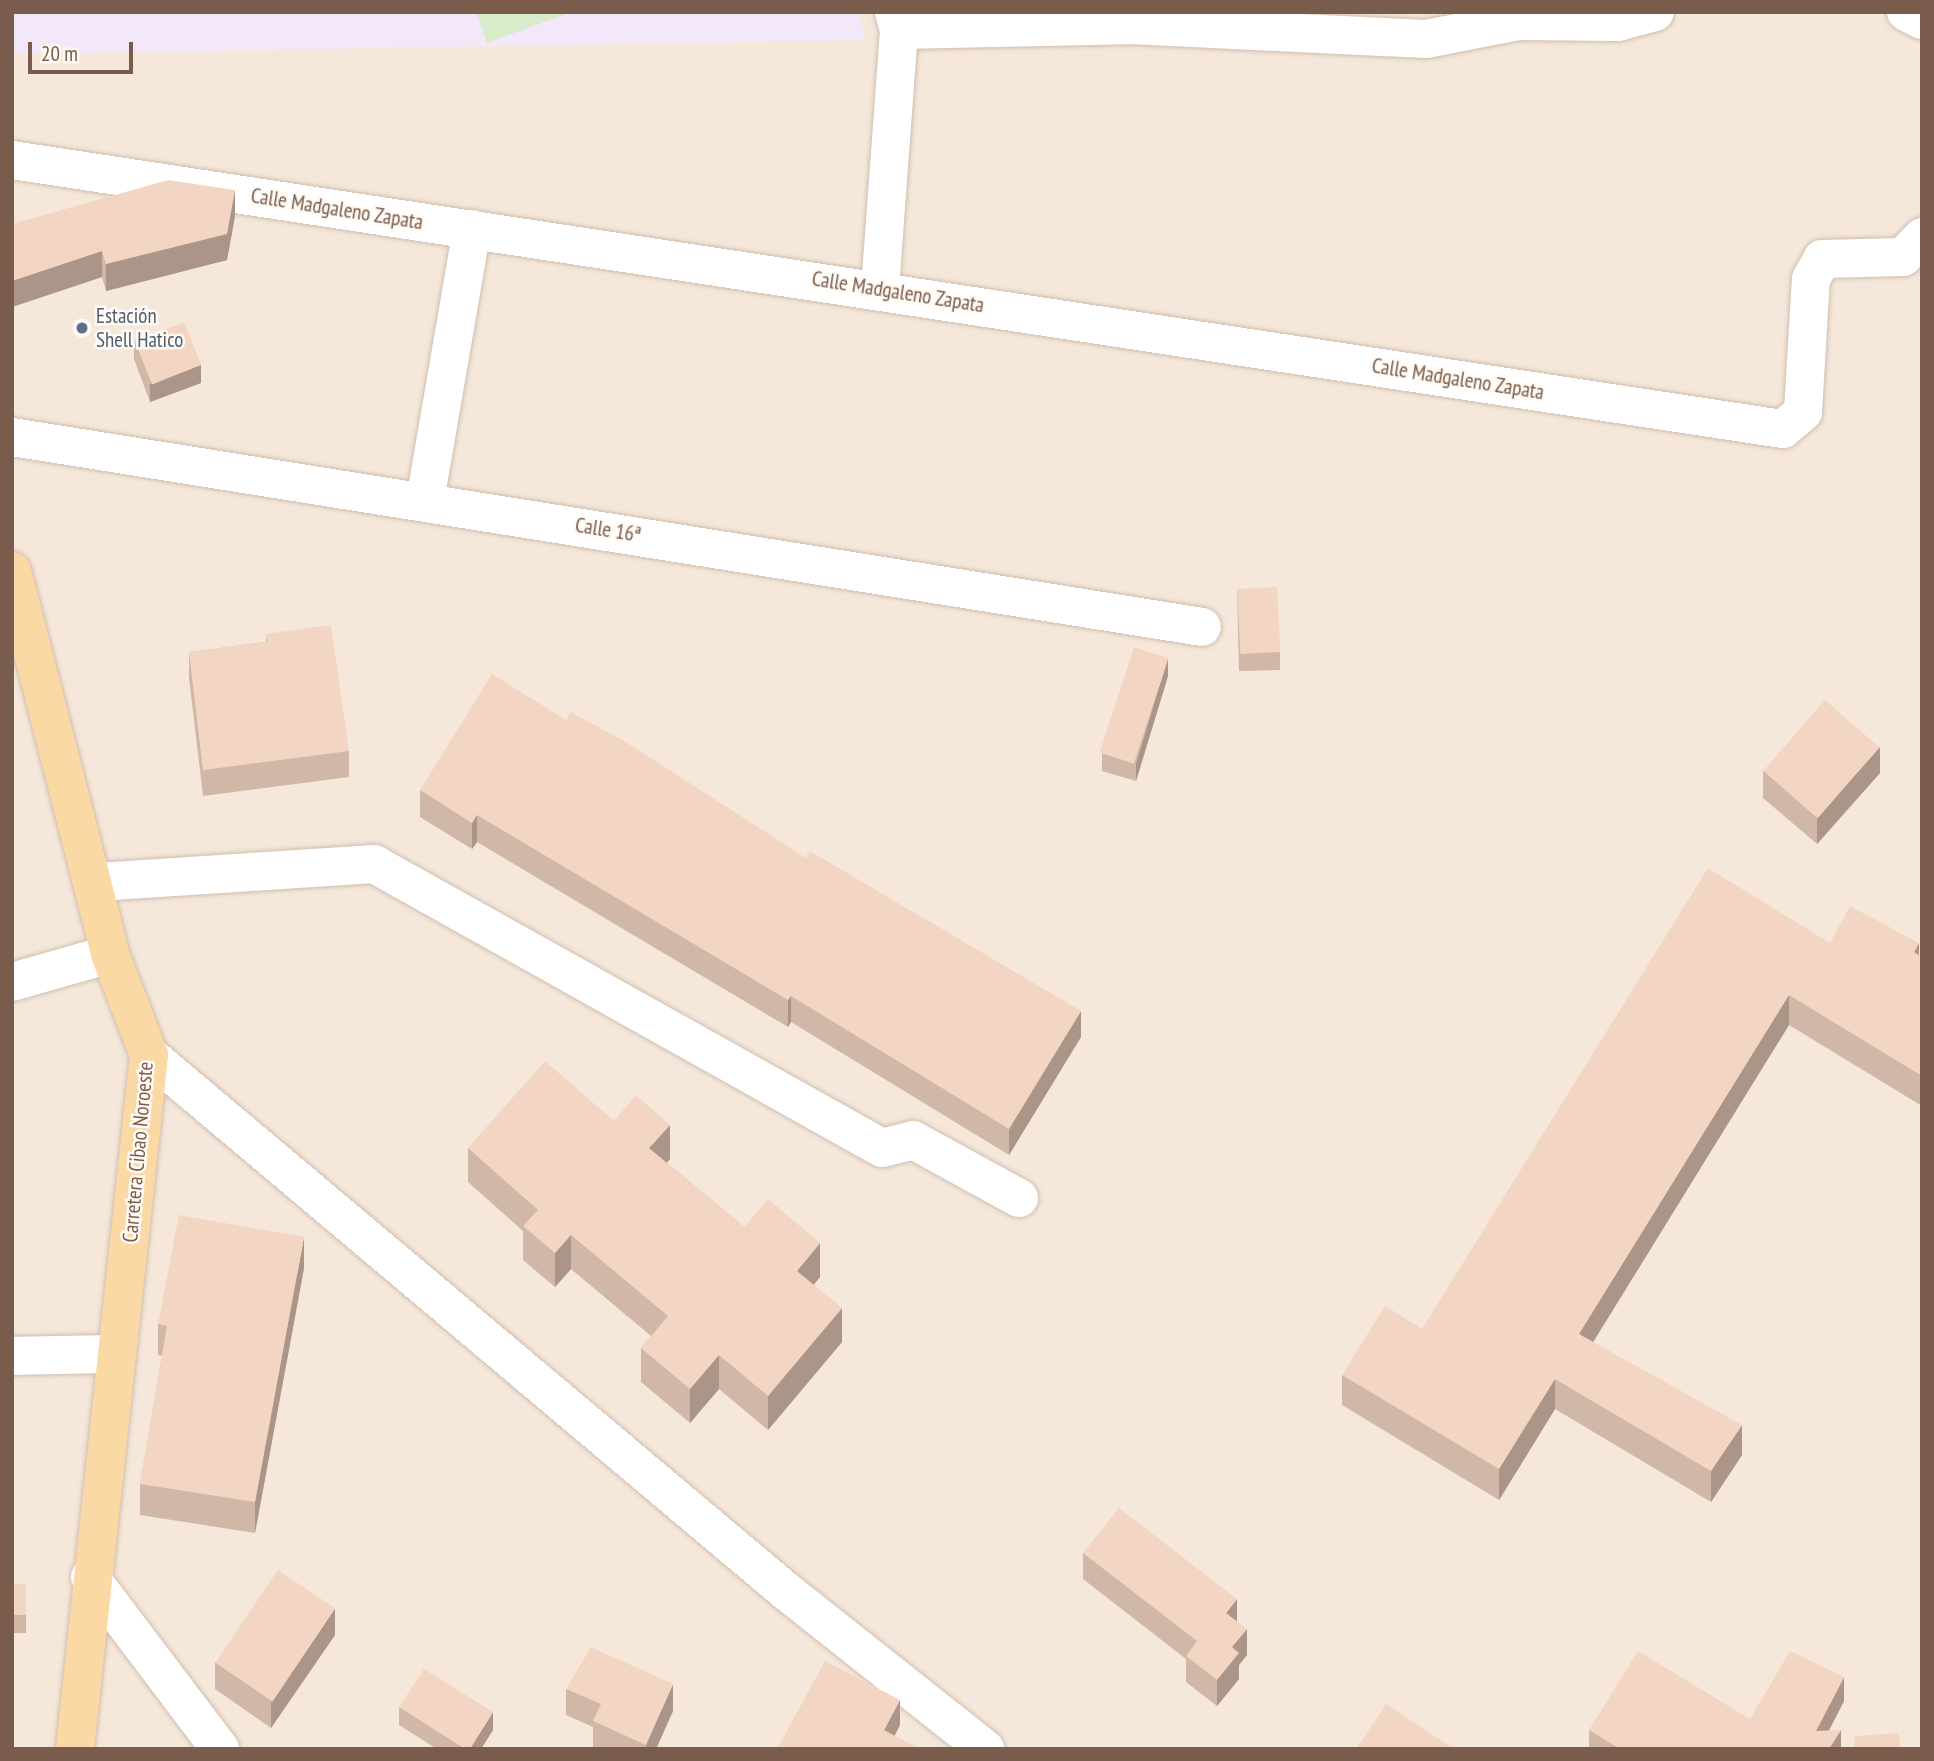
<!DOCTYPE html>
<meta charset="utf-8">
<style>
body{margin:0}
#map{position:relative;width:1934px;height:1761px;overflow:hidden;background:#fdf6ec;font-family:"PT Sans Narrow",sans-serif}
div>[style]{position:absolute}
.residential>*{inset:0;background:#f5e8da;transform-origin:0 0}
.education>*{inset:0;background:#f3e8fa}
.green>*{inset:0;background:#d8ecc9}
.roads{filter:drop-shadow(0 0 2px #d1beb0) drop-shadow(0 0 2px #d1beb0)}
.minor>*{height:38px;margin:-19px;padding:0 19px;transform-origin:19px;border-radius:19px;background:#fff}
.major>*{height:38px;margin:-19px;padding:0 19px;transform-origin:19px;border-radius:19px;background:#fbd9a5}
.wall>*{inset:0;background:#d1b7a8;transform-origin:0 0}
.shaded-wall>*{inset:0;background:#aa9588}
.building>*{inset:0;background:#f3d5c3;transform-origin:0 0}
.dots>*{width:19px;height:19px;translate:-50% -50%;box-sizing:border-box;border:4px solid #fffaf3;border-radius:50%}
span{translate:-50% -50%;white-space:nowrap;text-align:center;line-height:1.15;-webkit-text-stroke:5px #fffaf3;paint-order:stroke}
.street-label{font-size:21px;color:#7a5c4d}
.service-label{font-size:21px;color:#4e5e75}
.left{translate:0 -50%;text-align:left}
.frame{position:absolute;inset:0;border:14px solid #7a5c4d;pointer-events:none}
.scale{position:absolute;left:28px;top:42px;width:105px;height:32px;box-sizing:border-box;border:4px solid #7a5c4d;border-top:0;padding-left:9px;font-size:21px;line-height:24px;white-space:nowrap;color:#7a5c4d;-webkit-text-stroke:5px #fffaf3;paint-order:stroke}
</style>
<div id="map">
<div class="residential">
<i style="left:12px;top:12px;width:1910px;height:1737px"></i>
</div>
<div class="education">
<i style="clip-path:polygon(12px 12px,859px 12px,866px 40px,12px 54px)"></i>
</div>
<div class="green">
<i style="clip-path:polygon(476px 12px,572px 12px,487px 43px)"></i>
</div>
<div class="roads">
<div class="minor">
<i style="left:1906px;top:12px;width:18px;rotate:27deg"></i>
<i style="left:899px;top:30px;width:230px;rotate:-1.2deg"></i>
<i style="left:1129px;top:25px;width:297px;rotate:2.7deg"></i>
<i style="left:1426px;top:39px;width:95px;rotate:-11deg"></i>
<i style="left:1519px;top:21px;width:99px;rotate:0.6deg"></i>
<i style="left:1618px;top:22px;width:38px;rotate:-15deg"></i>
<i style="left:12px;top:160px;width:1791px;rotate:8.64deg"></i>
<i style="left:1783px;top:429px;width:26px;rotate:-40deg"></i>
<i style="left:1803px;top:412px;width:133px;rotate:-86.6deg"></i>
<i style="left:1811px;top:279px;width:23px;rotate:-61deg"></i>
<i style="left:1822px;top:259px;width:81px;rotate:-1.4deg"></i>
<i style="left:1903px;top:257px;width:28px;rotate:-46deg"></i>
<i style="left:880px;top:289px;width:260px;rotate:-85.8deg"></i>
<i style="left:899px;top:30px;width:19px;rotate:-106deg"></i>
<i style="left:12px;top:437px;width:1205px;rotate:9.07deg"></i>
<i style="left:425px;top:501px;width:276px;rotate:-80.2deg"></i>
<i style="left:97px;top:882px;width:278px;rotate:-3.7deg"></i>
<i style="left:374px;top:864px;width:582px;rotate:29.21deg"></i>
<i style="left:882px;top:1148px;width:32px;rotate:-14deg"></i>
<i style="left:913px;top:1140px;width:121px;rotate:28.7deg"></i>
<i style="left:12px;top:982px;width:102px;rotate:-15.9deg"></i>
<i style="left:149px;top:1055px;width:834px;rotate:40.09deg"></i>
<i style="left:787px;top:1592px;width:253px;rotate:38.4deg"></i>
<i style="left:12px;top:1356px;width:105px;rotate:-1.1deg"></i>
<i style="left:90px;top:1577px;width:216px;rotate:52.9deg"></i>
</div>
<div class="major">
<i style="left:12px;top:571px;width:395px;rotate:75.6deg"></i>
<i style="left:110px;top:954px;width:108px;rotate:68.9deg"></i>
<i style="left:149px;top:1055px;width:698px;rotate:96.09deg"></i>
</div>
</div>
<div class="wall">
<i style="clip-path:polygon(235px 216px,227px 260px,106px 291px,102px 277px,12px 307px,12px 224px)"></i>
<i style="clip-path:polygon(134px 341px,201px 383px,150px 402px,134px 359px)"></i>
<i style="clip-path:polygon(1237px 589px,1280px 652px,1280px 670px,1239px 671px)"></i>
<i style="clip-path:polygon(266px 634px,349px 751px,349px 777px,203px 796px,189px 678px,189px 652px,266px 642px)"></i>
<i style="clip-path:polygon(1168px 676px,1136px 781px,1102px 771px,1102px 753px)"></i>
<i style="clip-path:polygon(1763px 771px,1880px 773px,1817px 844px,1763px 798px)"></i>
<i style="clip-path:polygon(420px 790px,1081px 1037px,1009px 1155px,791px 1022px,788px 1027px,477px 842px,472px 849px,420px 817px)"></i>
<i style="clip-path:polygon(1830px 943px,1919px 955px,1922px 957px,1922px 1106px,1789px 1025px,1592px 1342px,1742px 1455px,1711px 1502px,1555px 1409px,1499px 1500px,1342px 1405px,1342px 1375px,1422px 1329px)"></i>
<i style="clip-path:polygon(614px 1121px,670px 1159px,667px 1163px,744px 1227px,820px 1277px,814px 1285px,842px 1342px,768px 1430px,719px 1389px,690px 1423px,641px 1382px,641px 1348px,651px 1336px,571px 1269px,555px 1287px,523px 1260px,523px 1231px,468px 1182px,468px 1148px)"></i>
<i style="clip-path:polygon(304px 1268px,255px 1533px,140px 1515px,140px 1484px,162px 1356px,158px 1355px,158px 1324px)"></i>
<i style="clip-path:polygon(1083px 1553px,1237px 1621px,1247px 1655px,1239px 1665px,1239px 1679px,1217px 1706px,1186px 1682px,1186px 1659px,1083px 1579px)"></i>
<i style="left:12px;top:1584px;width:14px;height:49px"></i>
<i style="clip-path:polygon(335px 1635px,271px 1728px,215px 1689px,215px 1663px)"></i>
<i style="clip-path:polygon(566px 1689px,673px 1711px,656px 1749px,597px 1749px,593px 1747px,593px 1727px,566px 1715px)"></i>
<i style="clip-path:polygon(1844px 1701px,1829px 1731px,1841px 1749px,1589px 1749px,1589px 1730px,1750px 1719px)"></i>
<i style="clip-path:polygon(399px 1707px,493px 1730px,481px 1749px,437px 1749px,399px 1725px)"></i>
</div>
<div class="shaded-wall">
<i style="clip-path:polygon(235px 190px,235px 216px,227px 260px,106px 291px,106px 264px)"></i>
<i style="clip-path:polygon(102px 251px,102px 277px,12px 307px,12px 281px)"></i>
<i style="clip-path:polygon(201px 365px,201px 383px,150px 402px,150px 384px)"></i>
<i style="clip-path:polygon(1168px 658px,1168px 676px,1136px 781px,1136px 764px)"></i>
<i style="clip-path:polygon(1880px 747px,1880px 773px,1817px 844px,1817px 818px)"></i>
<i style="clip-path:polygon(477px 815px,477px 842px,472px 849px,472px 823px)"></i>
<i style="clip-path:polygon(1919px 943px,1919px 974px,1914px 952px)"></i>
<i style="clip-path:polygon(1789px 995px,1789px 1025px,1579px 1365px,1579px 1334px)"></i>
<i style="clip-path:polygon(791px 996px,791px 1022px,788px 1027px,788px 1000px)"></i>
<i style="clip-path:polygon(1081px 1011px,1081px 1037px,1009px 1155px,1009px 1129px)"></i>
<i style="clip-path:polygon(670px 1125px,670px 1159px,649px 1183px,649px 1148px)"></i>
<i style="clip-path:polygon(571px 1235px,571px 1269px,555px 1287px,555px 1253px)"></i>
<i style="clip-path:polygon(304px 1237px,304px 1268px,255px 1533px,255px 1502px)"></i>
<i style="clip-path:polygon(820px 1243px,820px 1277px,797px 1305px,797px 1271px)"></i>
<i style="clip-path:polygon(842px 1308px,842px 1342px,768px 1430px,768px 1396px)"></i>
<i style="clip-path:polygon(719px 1355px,719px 1389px,690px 1423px,690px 1389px)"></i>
<i style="clip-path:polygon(1555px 1379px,1555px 1409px,1499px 1500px,1499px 1469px)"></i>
<i style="clip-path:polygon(1742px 1425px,1742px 1455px,1711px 1502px,1711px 1471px)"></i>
<i style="clip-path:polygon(1237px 1599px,1237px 1625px,1226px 1613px)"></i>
<i style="clip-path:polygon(335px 1608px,335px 1635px,271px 1728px,271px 1702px)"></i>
<i style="clip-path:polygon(1247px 1629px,1247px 1655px,1239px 1665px,1239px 1679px,1217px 1706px,1217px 1680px,1232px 1647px)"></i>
<i style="clip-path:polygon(1844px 1677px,1844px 1701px,1819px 1749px,1816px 1731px)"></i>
<i style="clip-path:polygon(673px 1684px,673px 1711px,656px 1749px,646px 1749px,646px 1745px)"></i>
<i style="clip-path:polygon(900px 1700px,900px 1725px,888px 1749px,884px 1730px)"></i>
<i style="clip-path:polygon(493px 1712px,493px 1730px,481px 1749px,470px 1749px)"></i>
<i style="clip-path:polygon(1841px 1730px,1841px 1749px,1829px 1749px)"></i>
</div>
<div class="building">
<i style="clip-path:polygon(168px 180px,235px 190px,227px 234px,106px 264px,102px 251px,12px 281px,12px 224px)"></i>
<i style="left:184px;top:322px;width:46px;height:53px;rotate:68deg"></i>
<i style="left:1277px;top:587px;width:65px;height:40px;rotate:87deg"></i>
<i style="clip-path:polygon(331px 625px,349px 751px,203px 770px,189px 652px,267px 642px,266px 634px)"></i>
<i style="left:1134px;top:647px;width:36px;height:111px;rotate:18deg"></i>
<i style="clip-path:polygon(492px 674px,566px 720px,571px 712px,629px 744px,806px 858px,810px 851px,1081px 1011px,1009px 1129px,791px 996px,788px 1000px,477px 815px,472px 823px,420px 790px)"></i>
<i style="left:1825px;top:700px;width:72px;height:94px;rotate:41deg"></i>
<i style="clip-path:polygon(1708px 868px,1830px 943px,1850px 906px,1919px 943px,1914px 952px,1922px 957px,1922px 1076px,1789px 995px,1579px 1334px,1742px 1425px,1711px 1471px,1555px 1379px,1499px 1469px,1342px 1375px,1385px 1306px,1422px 1329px)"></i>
<i style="clip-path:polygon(545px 1061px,614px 1121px,636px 1095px,670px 1125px,649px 1148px,744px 1227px,768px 1199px,820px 1243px,797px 1271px,842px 1308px,768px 1396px,719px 1355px,690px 1389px,641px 1348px,668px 1316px,571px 1235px,555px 1253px,523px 1226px,538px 1210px,468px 1148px)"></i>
<i style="clip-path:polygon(179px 1215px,304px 1237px,255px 1502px,140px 1484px,167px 1326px,158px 1324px)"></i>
<i style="clip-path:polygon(1119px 1508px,1237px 1599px,1226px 1613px,1247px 1629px,1232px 1647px,1239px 1653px,1217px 1680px,1186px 1656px,1197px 1641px,1083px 1553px)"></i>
<i style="left:278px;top:1570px;width:69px;height:112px;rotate:34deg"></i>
<i style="left:12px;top:1584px;width:14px;height:31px"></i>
<i style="clip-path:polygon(591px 1647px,673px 1684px,646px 1745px,593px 1721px,601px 1704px,566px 1689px)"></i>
<i style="clip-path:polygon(1638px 1651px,1750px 1719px,1790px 1651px,1844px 1677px,1816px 1731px,1841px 1730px,1829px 1749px,1620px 1749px,1589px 1730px)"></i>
<i style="clip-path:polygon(825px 1661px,900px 1700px,884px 1730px,920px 1749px,777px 1749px)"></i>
<i style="clip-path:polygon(424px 1669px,493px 1712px,470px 1749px,465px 1749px,399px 1707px)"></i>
<i style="clip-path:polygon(12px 1690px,13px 1690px,14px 1749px,12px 1749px)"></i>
<i style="clip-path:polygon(1386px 1704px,1454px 1749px,1356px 1749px)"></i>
<i style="left:1899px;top:1733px;width:16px;height:45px;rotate:86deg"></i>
</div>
<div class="dots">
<i style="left:82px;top:328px;background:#5c6f8a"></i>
</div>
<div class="street-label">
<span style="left:337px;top:209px;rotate:9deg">Calle Madgaleno Zapata</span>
<span style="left:898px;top:292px;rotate:9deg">Calle Madgaleno Zapata</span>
<span style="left:1458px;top:379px;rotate:9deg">Calle Madgaleno Zapata</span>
<span style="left:608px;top:530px;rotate:9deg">Calle 16ª</span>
<span style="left:138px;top:1152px;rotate:-85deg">Carretera Cibao Noroeste</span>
</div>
<div class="service-label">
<span class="left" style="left:96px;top:328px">Estación<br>Shell Hatico</span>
</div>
<div class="frame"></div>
<div class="scale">20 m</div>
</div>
